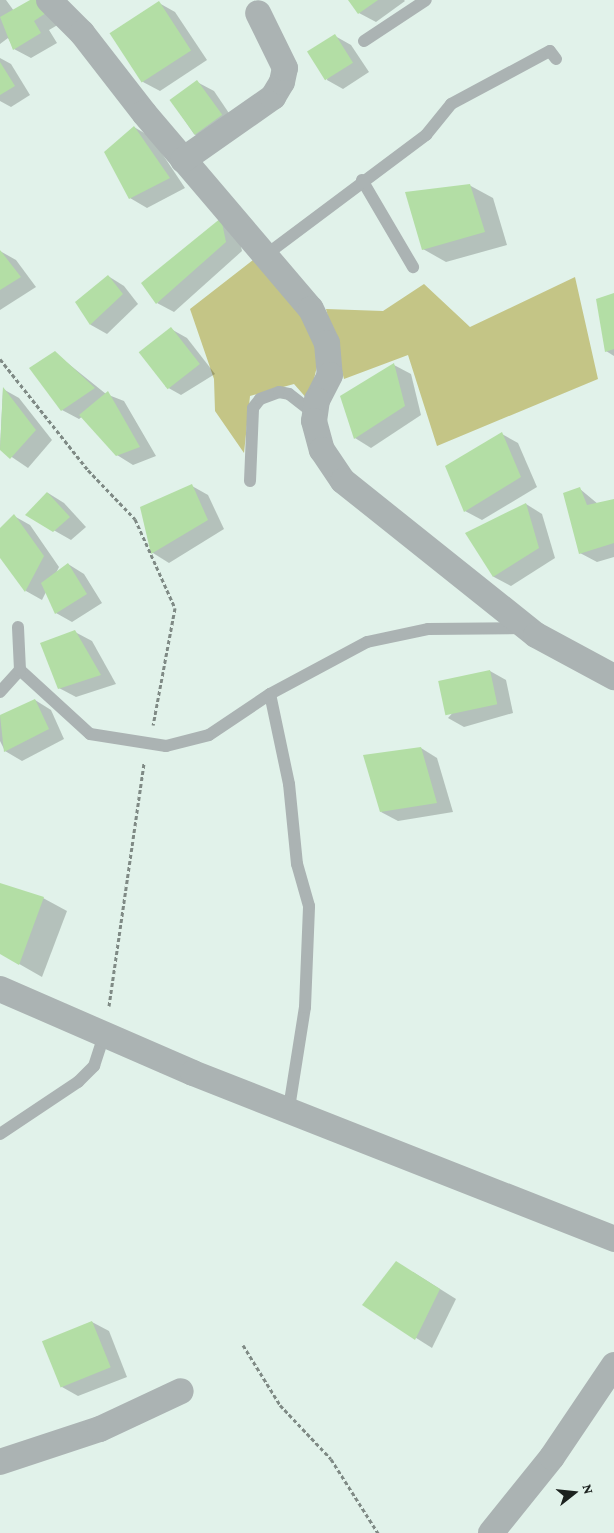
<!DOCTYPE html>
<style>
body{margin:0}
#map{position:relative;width:614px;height:1533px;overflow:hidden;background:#e1f2ea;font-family:"Crimson Pro",serif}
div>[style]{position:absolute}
.green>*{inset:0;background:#c4c586}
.shadow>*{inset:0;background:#0003}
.building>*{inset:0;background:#b3dea5;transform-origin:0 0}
.path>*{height:3px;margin-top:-1.5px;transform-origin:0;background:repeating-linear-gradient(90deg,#7f8a85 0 4px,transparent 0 6.5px)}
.lane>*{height:12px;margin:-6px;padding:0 6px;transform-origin:6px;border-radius:6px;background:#abb3b3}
.street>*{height:26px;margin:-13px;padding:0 13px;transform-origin:13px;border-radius:13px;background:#abb3b3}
span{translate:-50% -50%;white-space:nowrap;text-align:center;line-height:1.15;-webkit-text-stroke:4px #e1f2ea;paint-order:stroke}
.north{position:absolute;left:549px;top:1468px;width:50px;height:50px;-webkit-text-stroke:4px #e1f2ea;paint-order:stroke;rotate:74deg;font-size:14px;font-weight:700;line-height:20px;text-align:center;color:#1c221f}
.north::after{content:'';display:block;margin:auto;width:18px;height:22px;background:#1c221f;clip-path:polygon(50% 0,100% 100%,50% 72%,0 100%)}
</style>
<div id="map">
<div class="green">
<i style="clip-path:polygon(253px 260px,301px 308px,320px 353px,309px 401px,294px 384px,250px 396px,244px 453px,215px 411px,214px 379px,190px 309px)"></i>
<i style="clip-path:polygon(575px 277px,598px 379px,437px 446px,408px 355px,344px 379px,326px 309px,383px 311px,424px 284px,470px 327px)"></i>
</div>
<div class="shadow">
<i style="clip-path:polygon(0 0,6px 0,14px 11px,32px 0,61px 23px,49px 30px,57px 43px,31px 58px,14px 49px,8px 38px,0 44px)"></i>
<i style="clip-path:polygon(350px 0,404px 0,405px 1px,376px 22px,359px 13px)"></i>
<i style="clip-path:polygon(159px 3px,175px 12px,207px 60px,160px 91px,143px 82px)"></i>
<i style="clip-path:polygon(335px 36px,351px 45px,369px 72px,343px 89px,327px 80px)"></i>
<i style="clip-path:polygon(0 58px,11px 64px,30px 95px,11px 107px,0 101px)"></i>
<i style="clip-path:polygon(197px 82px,214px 91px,237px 125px,211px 144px,194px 134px,171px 100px)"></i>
<i style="clip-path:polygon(134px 127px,151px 137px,185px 188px,147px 208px,130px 198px,106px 152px)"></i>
<i style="clip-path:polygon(469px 185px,493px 198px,507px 245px,446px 262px,423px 249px)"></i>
<i style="clip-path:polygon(221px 220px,237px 229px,242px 251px,174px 312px,157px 303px)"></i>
<i style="clip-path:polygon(0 251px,16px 260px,36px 287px,0 310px)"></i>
<i style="clip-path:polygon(108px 276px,124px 286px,138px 304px,107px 334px,91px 325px,76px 302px)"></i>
<i style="clip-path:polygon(614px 294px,614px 356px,606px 351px)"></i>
<i style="clip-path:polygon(171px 329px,187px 338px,215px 374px,181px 395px,165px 386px)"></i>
<i style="clip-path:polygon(55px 353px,106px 394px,124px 401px,156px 456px,133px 465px,117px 455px,83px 416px,79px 419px,62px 410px)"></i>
<i style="clip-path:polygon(394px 365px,411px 374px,421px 415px,371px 448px,355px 438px)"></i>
<i style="clip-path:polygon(3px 389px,19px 398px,52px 440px,28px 468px,0 449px)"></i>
<i style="clip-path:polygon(502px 434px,518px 443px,537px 487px,482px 520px,465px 511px)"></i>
<i style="clip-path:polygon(192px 486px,208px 495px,224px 529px,169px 563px,153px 553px,141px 508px)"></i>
<i style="clip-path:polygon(580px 489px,598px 504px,614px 500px,614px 557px,597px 562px,580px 553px)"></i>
<i style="clip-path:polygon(48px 493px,64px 503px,86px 527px,71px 540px,27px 515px)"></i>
<i style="clip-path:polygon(526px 504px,542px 514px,555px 558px,511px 586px,494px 577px,467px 533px)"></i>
<i style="clip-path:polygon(14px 516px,30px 525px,59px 567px,56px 573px,68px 564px,84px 574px,102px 603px,72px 622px,56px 613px,46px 592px,42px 600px,26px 591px,0 556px,0 530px)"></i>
<i style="clip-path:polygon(75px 632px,92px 641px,116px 684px,76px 697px,59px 688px)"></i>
<i style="clip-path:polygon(490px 671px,506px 680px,513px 713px,464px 727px,448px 718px)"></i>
<i style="clip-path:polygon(35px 700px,51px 710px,64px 739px,22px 761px,5px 751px,0 741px,0 716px)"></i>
<i style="clip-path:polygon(421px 748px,437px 758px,453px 812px,398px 821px,381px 812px)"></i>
<i style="clip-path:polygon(0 884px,43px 898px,67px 911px,42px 977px,0 953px)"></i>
<i style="clip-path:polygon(413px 1272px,456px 1299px,432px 1348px,364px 1305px)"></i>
<i style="clip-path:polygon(92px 1322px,109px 1331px,127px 1377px,78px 1396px,62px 1387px)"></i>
</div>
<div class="building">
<i style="clip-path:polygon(30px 0,38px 0,46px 13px,34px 21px,41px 33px,13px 50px,0 17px)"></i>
<i style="clip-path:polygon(348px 0,378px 0,358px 14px)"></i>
<i style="left:159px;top:1px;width:59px;height:59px;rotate:57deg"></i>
<i style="left:335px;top:34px;width:34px;height:33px;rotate:58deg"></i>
<i style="clip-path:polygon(0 62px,15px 86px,0 95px)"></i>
<i style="left:197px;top:80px;width:43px;height:34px;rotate:54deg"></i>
<i style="clip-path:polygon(134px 126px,170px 178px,129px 199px,104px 152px)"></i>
<i style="clip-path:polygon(470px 184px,485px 232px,422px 250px,405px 192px)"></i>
<i style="clip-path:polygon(221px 218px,226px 242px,156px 304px,141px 283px)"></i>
<i style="clip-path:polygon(0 250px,21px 277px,0 290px)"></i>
<i style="clip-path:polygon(108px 275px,123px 294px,90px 325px,75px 302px)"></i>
<i style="clip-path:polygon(614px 293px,614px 349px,605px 352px,596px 299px)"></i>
<i style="left:171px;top:327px;width:47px;height:41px;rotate:52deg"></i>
<i style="clip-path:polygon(55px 351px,95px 388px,61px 411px,29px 368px)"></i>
<i style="clip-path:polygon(394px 363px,405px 406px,354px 439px,340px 396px)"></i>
<i style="clip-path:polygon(3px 387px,36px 430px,10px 459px,0 450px)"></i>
<i style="clip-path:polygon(108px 391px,140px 447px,116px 456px,79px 415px)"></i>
<i style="clip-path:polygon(502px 432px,521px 477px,464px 512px,445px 466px)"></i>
<i style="clip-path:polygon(192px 484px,208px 520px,151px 554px,140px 507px)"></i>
<i style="clip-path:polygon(580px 487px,587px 505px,614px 499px,614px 543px,579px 554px,563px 493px)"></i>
<i style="clip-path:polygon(47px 492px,70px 517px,53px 532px,25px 515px)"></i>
<i style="clip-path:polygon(526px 503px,539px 548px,493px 577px,465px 533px)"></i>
<i style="clip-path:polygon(14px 514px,44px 556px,25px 592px,0 558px,0 528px)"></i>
<i style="clip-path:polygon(68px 563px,87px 594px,55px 614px,41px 583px)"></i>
<i style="clip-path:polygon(75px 630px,101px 675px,58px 689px,40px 643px)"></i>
<i style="left:490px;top:670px;width:35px;height:53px;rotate:78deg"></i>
<i style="clip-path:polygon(35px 699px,49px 729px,4px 752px,0 715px)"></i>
<i style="clip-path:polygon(421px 747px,437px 803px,380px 812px,363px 755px)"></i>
<i style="clip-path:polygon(0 883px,44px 897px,19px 965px,0 954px)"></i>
<i style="clip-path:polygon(396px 1261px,440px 1289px,415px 1340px,362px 1305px)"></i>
<i style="left:92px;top:1321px;width:50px;height:54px;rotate:68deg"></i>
</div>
<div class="path">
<i style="left:0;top:359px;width:142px;rotate:51.6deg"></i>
<i style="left:88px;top:470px;width:68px;rotate:46.2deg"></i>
<i style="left:135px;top:519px;width:98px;rotate:65.8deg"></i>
<i style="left:175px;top:608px;width:119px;rotate:100.6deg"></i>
<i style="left:109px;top:1006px;width:246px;rotate:-81.8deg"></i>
<i style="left:243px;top:1345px;width:70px;rotate:58.3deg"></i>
<i style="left:280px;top:1405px;width:74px;rotate:46.6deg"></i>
<i style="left:331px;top:1459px;width:88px;rotate:57.6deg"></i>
</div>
<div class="lane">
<i style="left:364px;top:41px;width:74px;rotate:-33.5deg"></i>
<i style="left:362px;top:180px;width:101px;rotate:59.6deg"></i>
<i style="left:267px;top:254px;width:199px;rotate:-36.8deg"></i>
<i style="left:426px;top:135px;width:40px;rotate:-51deg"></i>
<i style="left:451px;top:104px;width:112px;rotate:-28.2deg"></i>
<i style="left:550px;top:51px;width:10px;rotate:53deg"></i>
<i style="left:250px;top:481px;width:73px;rotate:-87.6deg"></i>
<i style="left:253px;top:408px;width:11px;rotate:-52deg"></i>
<i style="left:260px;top:399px;width:20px;rotate:-20deg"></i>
<i style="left:279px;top:392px;width:10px;rotate:11deg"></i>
<i style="left:289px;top:394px;width:33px;rotate:38deg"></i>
<i style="left:20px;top:670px;width:95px;rotate:42.4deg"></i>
<i style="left:90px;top:734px;width:77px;rotate:9deg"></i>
<i style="left:166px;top:746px;width:44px;rotate:-14.3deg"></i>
<i style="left:209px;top:735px;width:73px;rotate:-33.9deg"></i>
<i style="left:0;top:692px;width:30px;rotate:-48deg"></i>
<i style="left:20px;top:670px;width:43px;rotate:-92.7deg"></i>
<i style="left:289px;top:1108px;width:102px;rotate:-81deg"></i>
<i style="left:305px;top:1007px;width:101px;rotate:-87.7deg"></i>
<i style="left:309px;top:906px;width:44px;rotate:-105.9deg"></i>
<i style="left:297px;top:864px;width:80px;rotate:-95.7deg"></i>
<i style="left:289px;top:784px;width:92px;rotate:-101.9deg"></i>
<i style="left:270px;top:694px;width:110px;rotate:-28.2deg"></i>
<i style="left:367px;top:642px;width:62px;rotate:-12deg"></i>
<i style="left:428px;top:629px;width:95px;rotate:-0.6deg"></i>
<i style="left:0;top:1134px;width:94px;rotate:-33.7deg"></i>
<i style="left:78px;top:1082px;width:23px;rotate:-45deg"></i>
<i style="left:94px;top:1066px;width:32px;rotate:-72deg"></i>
</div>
<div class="street">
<i style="left:49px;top:0;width:47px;rotate:45deg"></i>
<i style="left:82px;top:33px;width:101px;rotate:52.2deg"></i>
<i style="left:144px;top:113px;width:257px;rotate:49.6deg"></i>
<i style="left:311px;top:309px;width:38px;rotate:65deg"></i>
<i style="left:327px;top:343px;width:32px;rotate:85deg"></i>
<i style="left:330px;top:375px;width:28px;rotate:117deg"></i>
<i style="left:317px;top:400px;width:21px;rotate:98deg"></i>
<i style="left:314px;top:421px;width:30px;rotate:75deg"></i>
<i style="left:322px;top:450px;width:37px;rotate:56deg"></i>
<i style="left:343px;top:481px;width:247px;rotate:38.6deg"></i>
<i style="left:536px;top:635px;width:89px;rotate:28.3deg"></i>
<i style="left:183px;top:160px;width:110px;rotate:-35deg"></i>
<i style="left:273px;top:97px;width:17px;rotate:-59deg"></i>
<i style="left:282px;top:82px;width:14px;rotate:-78deg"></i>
<i style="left:285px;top:68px;width:61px;rotate:-116.1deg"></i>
<i style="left:0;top:989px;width:210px;rotate:23.5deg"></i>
<i style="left:193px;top:1073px;width:453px;rotate:21.5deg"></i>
<i style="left:0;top:1462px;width:105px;rotate:-18.3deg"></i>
<i style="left:100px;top:1429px;width:89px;rotate:-25.1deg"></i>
<i style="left:491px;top:1533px;width:97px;rotate:-51.2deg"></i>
<i style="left:552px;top:1457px;width:111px;rotate:-56deg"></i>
</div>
<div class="north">N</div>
</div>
